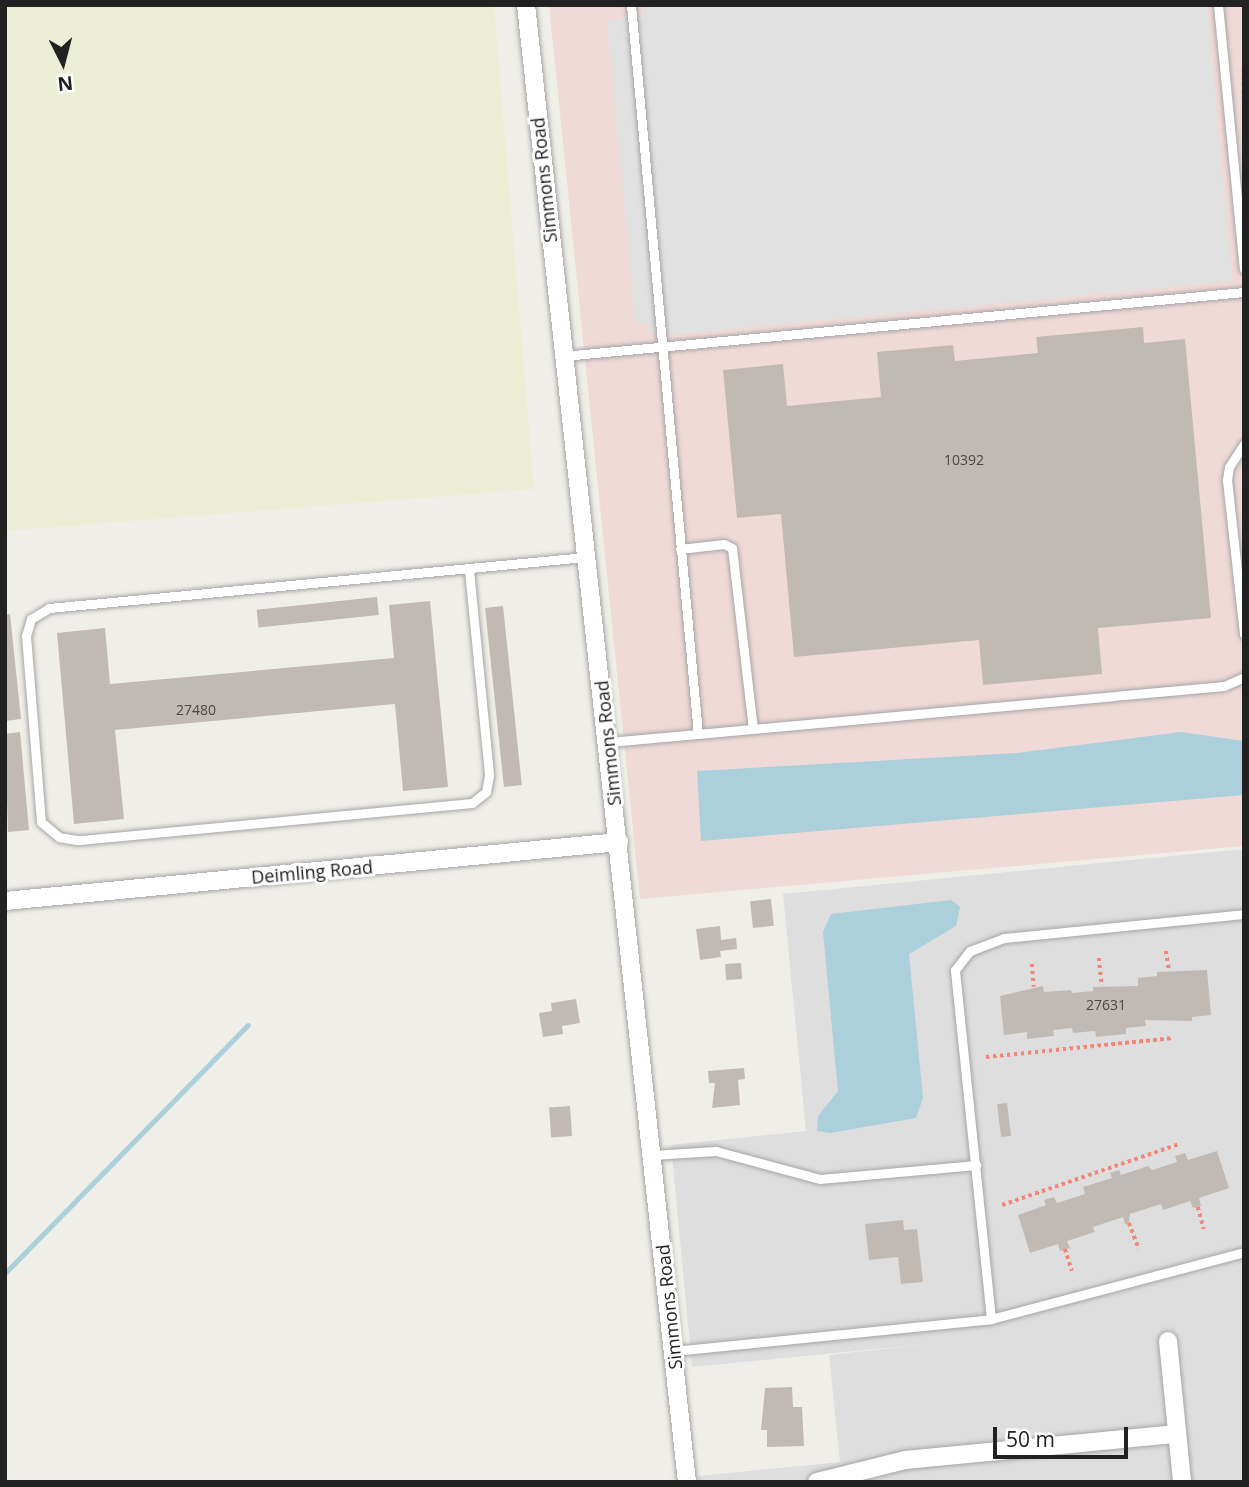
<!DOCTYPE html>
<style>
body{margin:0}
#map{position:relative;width:1249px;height:1487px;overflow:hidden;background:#f0eee8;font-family:"Open Sans",sans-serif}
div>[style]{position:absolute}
.residential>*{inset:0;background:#dfdede}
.commercial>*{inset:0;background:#f0dad8}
.farmland>*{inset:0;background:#ebeed5}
.parking>*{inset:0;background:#e1e1e1}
.water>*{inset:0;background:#abcfdb}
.stream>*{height:5px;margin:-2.5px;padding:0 2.5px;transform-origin:2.5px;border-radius:2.5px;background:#abcfdb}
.building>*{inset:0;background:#c1bab4;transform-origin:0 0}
.path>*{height:3.5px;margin-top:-1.75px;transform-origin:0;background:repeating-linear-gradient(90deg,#f28677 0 3.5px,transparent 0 7px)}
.roads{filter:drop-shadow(0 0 2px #a5a5a5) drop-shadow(0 0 2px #a5a5a5)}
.service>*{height:9px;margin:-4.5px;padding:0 4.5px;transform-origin:4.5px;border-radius:4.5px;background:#fff}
.minor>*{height:18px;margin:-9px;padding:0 9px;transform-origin:9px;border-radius:9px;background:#fff}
span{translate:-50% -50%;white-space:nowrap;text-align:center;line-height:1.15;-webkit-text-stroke:6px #fff;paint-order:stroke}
.number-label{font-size:14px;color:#494746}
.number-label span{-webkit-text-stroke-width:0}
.street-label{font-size:18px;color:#212121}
.frame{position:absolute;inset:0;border:7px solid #212121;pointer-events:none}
.north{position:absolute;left:28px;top:28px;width:70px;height:70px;-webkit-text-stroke:5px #fff;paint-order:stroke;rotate:174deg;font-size:19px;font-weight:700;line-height:28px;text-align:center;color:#212121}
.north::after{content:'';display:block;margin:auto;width:24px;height:32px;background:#212121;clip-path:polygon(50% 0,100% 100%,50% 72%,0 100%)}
.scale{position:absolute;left:993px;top:1427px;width:135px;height:32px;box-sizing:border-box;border:4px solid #212121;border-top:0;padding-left:9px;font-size:21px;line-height:24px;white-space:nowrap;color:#212121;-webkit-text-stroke:5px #fff;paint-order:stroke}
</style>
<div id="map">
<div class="residential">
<i style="clip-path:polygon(1244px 849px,1244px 1482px,699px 1482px,698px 1476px,840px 1462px,829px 1355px,937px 1343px,692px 1367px,671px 1145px,806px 1131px,783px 894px)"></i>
</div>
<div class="commercial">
<i style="clip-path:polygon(549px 5px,1244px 5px,1244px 846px,640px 899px)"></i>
</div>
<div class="farmland">
<i style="clip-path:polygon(5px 5px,494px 5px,534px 489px,5px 531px)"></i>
</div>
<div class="parking">
<i style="clip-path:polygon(676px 5px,1207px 5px,1232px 281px,678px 334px,648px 333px,649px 325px,635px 324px,607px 21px,644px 16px,646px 8px)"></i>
</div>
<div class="water">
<i style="clip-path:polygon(1181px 732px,1244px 741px,1244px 795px,701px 841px,697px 771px,1017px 753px)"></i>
<i style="clip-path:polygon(951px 900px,960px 907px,956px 926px,909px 954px,923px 1098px,916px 1118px,830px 1133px,817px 1131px,818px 1116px,838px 1091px,823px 932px,831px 914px)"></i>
</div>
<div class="stream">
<i style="left:5px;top:1273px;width:347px;rotate:-45.6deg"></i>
</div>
<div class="building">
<i style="clip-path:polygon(1143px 327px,1144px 343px,1185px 339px,1211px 618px,1098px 628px,1102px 674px,983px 685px,979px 640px,794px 657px,781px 514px,737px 518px,723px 370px,783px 364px,787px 406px,881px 397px,877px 352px,953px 345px,955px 361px,1038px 353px,1036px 337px)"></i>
<i style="left:377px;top:597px;width:18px;height:121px;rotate:84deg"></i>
<i style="clip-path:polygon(430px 601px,448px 787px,403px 791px,395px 704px,115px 730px,124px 819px,74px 824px,57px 633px,105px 628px,110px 684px,394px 658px,389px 605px)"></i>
<i style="left:503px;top:606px;width:180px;height:18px;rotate:84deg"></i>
<i style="clip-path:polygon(10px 614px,21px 719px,5px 721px,5px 615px)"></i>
<i style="clip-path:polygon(20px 732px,29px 830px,8px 832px,5px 734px)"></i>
<i style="left:771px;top:899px;width:27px;height:21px;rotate:84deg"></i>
<i style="clip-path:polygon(720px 926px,721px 940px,736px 938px,737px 949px,720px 951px,721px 957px,700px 960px,696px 929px)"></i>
<i style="left:741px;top:963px;width:16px;height:16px;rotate:86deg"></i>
<i style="clip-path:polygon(1207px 970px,1211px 1015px,1192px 1017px,1192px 1021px,1145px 1020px,1146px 1026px,1126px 1028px,1126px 1034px,1096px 1037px,1095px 1031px,1073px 1033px,1072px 1028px,1053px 1030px,1054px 1036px,1027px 1039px,1027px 1032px,1004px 1035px,1000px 996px,1043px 986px,1044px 992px,1071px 990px,1072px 993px,1093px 991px,1093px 987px,1138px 986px,1138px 978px,1157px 976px,1157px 972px)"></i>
<i style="clip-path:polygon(576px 999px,580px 1023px,562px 1026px,563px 1034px,543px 1037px,539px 1013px,552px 1011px,551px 1003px)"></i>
<i style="clip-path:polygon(744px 1068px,745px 1079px,738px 1080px,740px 1105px,712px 1108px,715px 1083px,709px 1083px,708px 1071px)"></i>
<i style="left:1007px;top:1103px;width:33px;height:10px;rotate:83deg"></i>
<i style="left:570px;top:1106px;width:30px;height:21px;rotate:86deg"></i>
<i style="clip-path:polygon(1217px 1151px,1229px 1188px,1199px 1198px,1201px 1206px,1193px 1208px,1190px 1201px,1163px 1210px,1161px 1204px,1130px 1214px,1129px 1223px,1125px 1224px,1123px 1217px,1093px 1227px,1095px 1232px,1067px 1241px,1070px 1248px,1060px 1251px,1058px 1244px,1030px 1253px,1018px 1215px,1046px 1205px,1044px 1200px,1054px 1197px,1057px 1203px,1085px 1194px,1083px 1187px,1112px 1178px,1110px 1173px,1119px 1170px,1121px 1175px,1148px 1166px,1152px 1170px,1177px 1162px,1175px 1156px,1185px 1153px,1188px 1160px)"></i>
<i style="clip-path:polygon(903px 1220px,904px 1230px,917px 1229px,923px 1282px,901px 1284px,898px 1257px,869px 1260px,865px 1224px)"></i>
<i style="clip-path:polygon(792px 1387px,793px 1407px,802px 1407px,804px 1446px,767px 1447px,767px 1430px,761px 1430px,765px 1388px)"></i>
</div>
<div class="path">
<i style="left:1244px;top:69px;width:37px;rotate:90deg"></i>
<i style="left:1166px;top:951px;width:20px;rotate:81deg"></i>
<i style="left:1099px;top:958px;width:28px;rotate:84deg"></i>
<i style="left:1032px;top:964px;width:23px;rotate:85deg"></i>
<i style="left:986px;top:1057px;width:188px;rotate:-5.8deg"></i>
<i style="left:1002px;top:1205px;width:187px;rotate:-19deg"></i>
<i style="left:1198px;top:1207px;width:23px;rotate:75deg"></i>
<i style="left:1129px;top:1223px;width:28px;rotate:69deg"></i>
<i style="left:1065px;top:1249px;width:23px;rotate:72deg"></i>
</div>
<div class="roads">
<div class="service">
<i style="left:631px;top:5px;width:732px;rotate:84.75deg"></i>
<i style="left:1218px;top:5px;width:265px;rotate:84.4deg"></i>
<i style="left:563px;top:356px;width:684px;rotate:-5.37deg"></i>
<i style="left:1244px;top:444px;width:27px;rotate:123deg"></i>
<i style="left:1229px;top:467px;width:13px;rotate:99deg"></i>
<i style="left:1227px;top:480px;width:155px;rotate:83.7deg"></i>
<i style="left:680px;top:549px;width:44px;rotate:-6.5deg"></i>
<i style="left:724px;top:544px;width:9px;rotate:27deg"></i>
<i style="left:732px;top:548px;width:182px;rotate:83.4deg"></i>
<i style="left:469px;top:570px;width:206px;rotate:84.4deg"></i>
<i style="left:489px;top:775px;width:17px;rotate:100deg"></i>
<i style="left:486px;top:792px;width:18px;rotate:142deg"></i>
<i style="left:472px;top:803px;width:397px;rotate:174.6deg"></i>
<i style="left:77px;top:840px;width:18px;rotate:-171deg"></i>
<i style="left:59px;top:837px;width:23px;rotate:-140deg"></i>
<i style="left:41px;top:822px;width:187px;rotate:-94.6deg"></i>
<i style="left:26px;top:636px;width:18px;rotate:-74deg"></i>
<i style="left:31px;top:619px;width:21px;rotate:-31deg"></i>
<i style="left:49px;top:608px;width:539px;rotate:-5.43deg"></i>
<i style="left:609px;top:742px;width:618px;rotate:-5.2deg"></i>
<i style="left:1224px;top:686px;width:22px;rotate:-24deg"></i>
<i style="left:652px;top:1155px;width:64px;rotate:-3.6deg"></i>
<i style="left:716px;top:1151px;width:108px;rotate:15.1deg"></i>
<i style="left:820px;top:1179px;width:157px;rotate:-5.1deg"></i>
<i style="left:991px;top:1319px;width:351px;rotate:-95.9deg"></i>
<i style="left:955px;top:970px;width:24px;rotate:-52deg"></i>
<i style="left:970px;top:951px;width:36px;rotate:-21deg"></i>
<i style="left:1004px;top:938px;width:241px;rotate:-5.7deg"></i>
<i style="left:673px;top:1351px;width:320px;rotate:-5.7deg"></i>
<i style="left:991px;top:1319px;width:262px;rotate:-14.8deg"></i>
</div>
<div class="minor">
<i style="left:526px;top:5px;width:1486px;rotate:83.78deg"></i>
<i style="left:5px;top:901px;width:617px;rotate:-5.49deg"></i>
<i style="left:1168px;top:1341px;width:142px;rotate:84.3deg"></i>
<i style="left:817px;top:1482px;width:91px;rotate:-14deg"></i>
<i style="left:905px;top:1460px;width:273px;rotate:-5.5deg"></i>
</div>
</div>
<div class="number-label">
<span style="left:964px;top:460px">10392</span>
<span style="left:196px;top:710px">27480</span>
<span style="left:1106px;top:1005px">27631</span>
</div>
<div class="street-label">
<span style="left:544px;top:180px;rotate:-96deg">Simmons Road</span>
<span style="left:608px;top:743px;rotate:-96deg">Simmons Road</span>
<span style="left:312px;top:872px;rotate:-5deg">Deimling Road</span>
<span style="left:669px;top:1307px;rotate:-96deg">Simmons Road</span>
</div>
<div class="frame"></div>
<div class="north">N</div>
<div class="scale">50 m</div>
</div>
